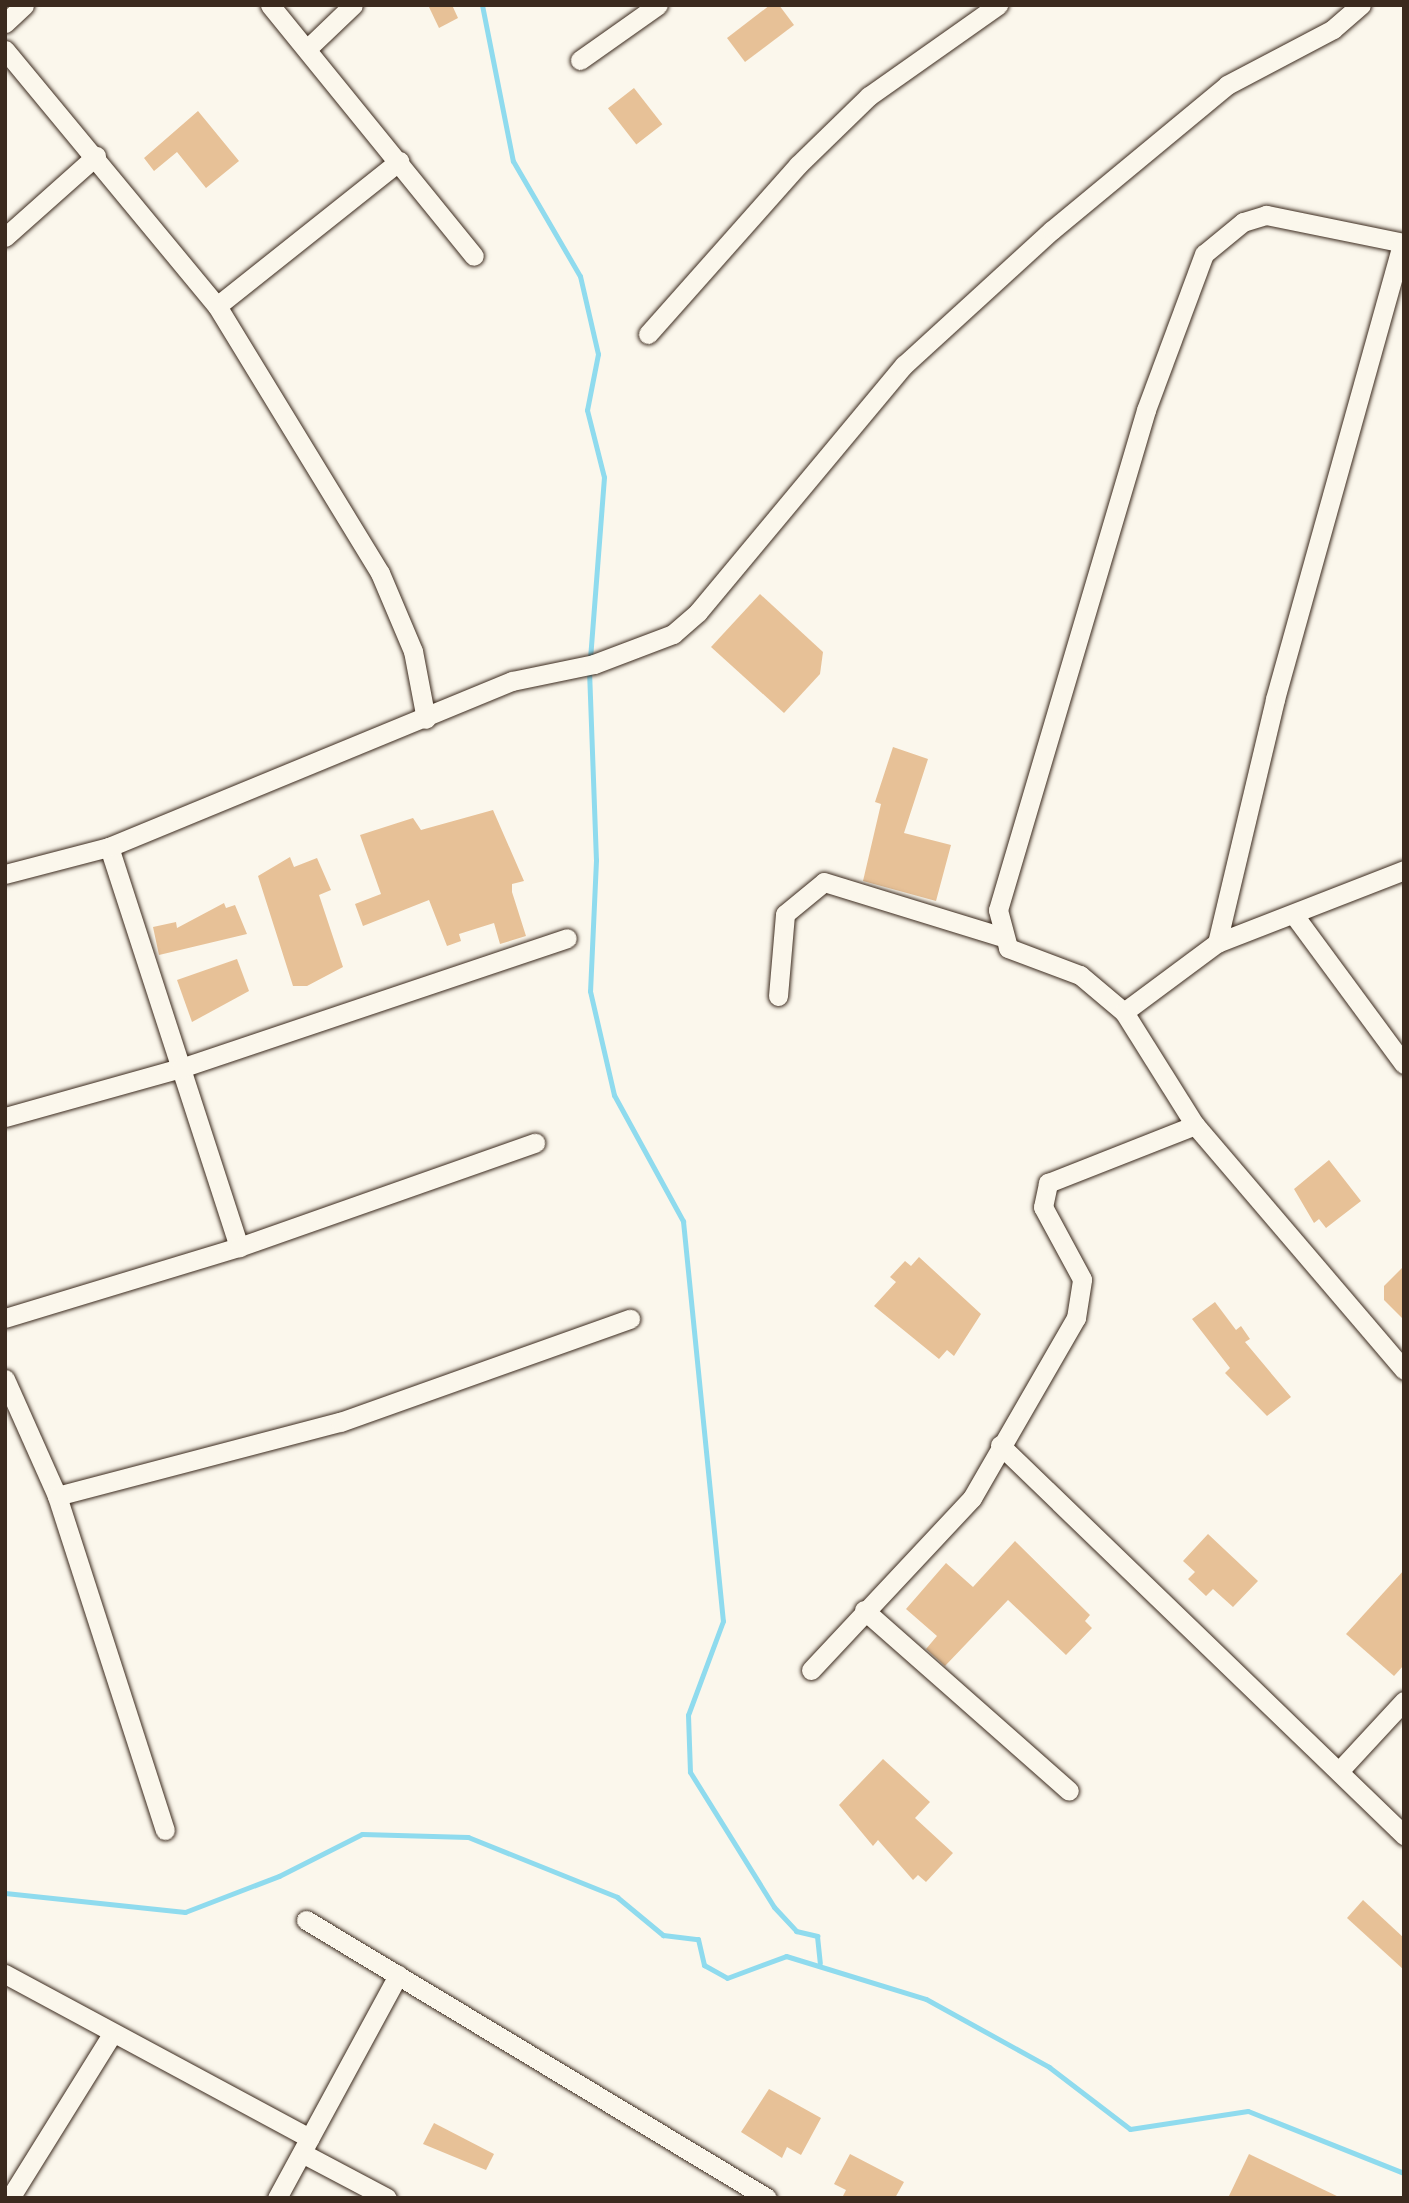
<!DOCTYPE html>
<style>
body{margin:0}
#map{position:relative;width:1409px;height:2203px;overflow:hidden;background:#fbf7ec;font-family:"Shantell Sans",sans-serif}
div>[style]{position:absolute}
.stream>*{height:5px;margin:-2.5px;padding:0 2.5px;transform-origin:2.5px;border-radius:2.5px;background:#8fdbee}
.building>*{inset:0;background:#e7c197;transform-origin:0 0}
.roads{filter:drop-shadow(0 0 2px #3b2a1e) drop-shadow(0 0 2px #3b2a1e)}
.street>*{height:19px;margin:-9.5px;padding:0 9.5px;transform-origin:9.5px;border-radius:9.5px;background:#fbf7ec}
span{translate:-50% -50%;white-space:nowrap;text-align:center;line-height:1.15;-webkit-text-stroke:5px #fbf7ec;paint-order:stroke}
.frame{position:absolute;inset:0;border:7px solid #3b2a1e;pointer-events:none}
</style>
<div id="map">
<div class="stream">
<i style="left:482px;top:5px;width:159px;rotate:78.8deg"></i>
<i style="left:513px;top:161px;width:133px;rotate:59.8deg"></i>
<i style="left:580px;top:276px;width:80px;rotate:77deg"></i>
<i style="left:598px;top:354px;width:57px;rotate:101.1deg"></i>
<i style="left:587px;top:410px;width:69px;rotate:75.8deg"></i>
<i style="left:604px;top:477px;width:185px;rotate:94.4deg"></i>
<i style="left:589px;top:670px;width:190px;rotate:87.9deg"></i>
<i style="left:596px;top:860px;width:131px;rotate:92.6deg"></i>
<i style="left:590px;top:991px;width:107px;rotate:77deg"></i>
<i style="left:614px;top:1095px;width:144px;rotate:61.3deg"></i>
<i style="left:683px;top:1221px;width:402px;rotate:84.3deg"></i>
<i style="left:723px;top:1621px;width:100px;rotate:110.4deg"></i>
<i style="left:688px;top:1715px;width:57px;rotate:88deg"></i>
<i style="left:690px;top:1772px;width:159px;rotate:58.1deg"></i>
<i style="left:774px;top:1907px;width:33px;rotate:47deg"></i>
<i style="left:796px;top:1931px;width:22px;rotate:13deg"></i>
<i style="left:817px;top:1936px;width:27px;rotate:84deg"></i>
<i style="left:5px;top:1893px;width:181px;rotate:6deg"></i>
<i style="left:185px;top:1912px;width:101px;rotate:-21deg"></i>
<i style="left:279px;top:1876px;width:93px;rotate:-26.8deg"></i>
<i style="left:362px;top:1834px;width:106px;rotate:1.6deg"></i>
<i style="left:468px;top:1837px;width:161px;rotate:21.9deg"></i>
<i style="left:617px;top:1897px;width:60px;rotate:39.6deg"></i>
<i style="left:663px;top:1935px;width:35px;rotate:7deg"></i>
<i style="left:698px;top:1939px;width:27px;rotate:77deg"></i>
<i style="left:704px;top:1965px;width:26px;rotate:29deg"></i>
<i style="left:727px;top:1978px;width:63px;rotate:-20.4deg"></i>
<i style="left:786px;top:1956px;width:146px;rotate:17.1deg"></i>
<i style="left:926px;top:1999px;width:141px;rotate:28.9deg"></i>
<i style="left:1049px;top:2067px;width:102px;rotate:37.4deg"></i>
<i style="left:1130px;top:2129px;width:119px;rotate:-8.7deg"></i>
<i style="left:1248px;top:2111px;width:168px;rotate:21.7deg"></i>
</div>
<div class="building">
<i style="clip-path:polygon(428px 5px,452px 5px,458px 18px,439px 28px)"></i>
<i style="clip-path:polygon(770px 5px,779px 5px,794px 25px,745px 62px,727px 38px)"></i>
<i style="left:634px;top:88px;width:46px;height:33px;rotate:52deg"></i>
<i style="clip-path:polygon(198px 111px,239px 161px,206px 188px,177px 152px,154px 171px,144px 158px)"></i>
<i style="clip-path:polygon(760px 594px,823px 652px,820px 674px,784px 713px,711px 647px)"></i>
<i style="clip-path:polygon(893px 747px,928px 759px,904px 833px,951px 845px,936px 901px,863px 881px,881px 804px,875px 802px)"></i>
<i style="clip-path:polygon(493px 810px,524px 881px,512px 884px,512px 892px,526px 936px,500px 944px,494px 923px,459px 934px,461px 941px,447px 946px,429px 900px,363px 926px,355px 904px,381px 894px,360px 835px,413px 818px,421px 830px)"></i>
<i style="clip-path:polygon(290px 857px,294px 867px,317px 858px,331px 890px,319px 895px,343px 967px,307px 986px,293px 986px,258px 876px)"></i>
<i style="clip-path:polygon(224px 903px,226px 908px,235px 905px,247px 934px,159px 955px,153px 927px,176px 922px,177px 928px)"></i>
<i style="clip-path:polygon(237px 959px,249px 991px,192px 1022px,177px 980px)"></i>
<i style="clip-path:polygon(1329px 1160px,1361px 1201px,1326px 1228px,1319px 1219px,1314px 1223px,1294px 1189px)"></i>
<i style="clip-path:polygon(919px 1257px,981px 1314px,954px 1356px,947px 1350px,939px 1359px,874px 1306px,896px 1282px,890px 1277px,905px 1261px,911px 1266px)"></i>
<i style="clip-path:polygon(1404px 1266px,1404px 1320px,1384px 1300px,1384px 1286px)"></i>
<i style="clip-path:polygon(1215px 1302px,1236px 1330px,1241px 1326px,1250px 1339px,1245px 1342px,1291px 1397px,1267px 1416px,1225px 1373px,1230px 1368px,1192px 1319px)"></i>
<i style="clip-path:polygon(1208px 1534px,1258px 1581px,1233px 1607px,1213px 1589px,1206px 1596px,1188px 1579px,1195px 1572px,1183px 1561px)"></i>
<i style="clip-path:polygon(1015px 1541px,1090px 1615px,1085px 1621px,1092px 1628px,1066px 1655px,1008px 1600px,945px 1666px,926px 1649px,937px 1636px,906px 1609px,946px 1563px,973px 1587px)"></i>
<i style="clip-path:polygon(1404px 1570px,1404px 1665px,1394px 1676px,1346px 1634px)"></i>
<i style="clip-path:polygon(883px 1759px,930px 1802px,915px 1818px,953px 1853px,926px 1882px,918px 1875px,913px 1880px,878px 1840px,873px 1846px,839px 1805px)"></i>
<i style="clip-path:polygon(1363px 1900px,1404px 1938px,1404px 1970px,1347px 1918px)"></i>
<i style="clip-path:polygon(769px 2089px,821px 2118px,801px 2155px,787px 2147px,782px 2158px,741px 2132px)"></i>
<i style="clip-path:polygon(434px 2123px,494px 2154px,486px 2170px,423px 2144px)"></i>
<i style="clip-path:polygon(850px 2154px,904px 2182px,895px 2198px,842px 2198px,846px 2190px,834px 2184px)"></i>
<i style="clip-path:polygon(1249px 2154px,1341px 2198px,1228px 2198px)"></i>
</div>
<div class="roads">
<div class="street">
<i style="left:270px;top:5px;width:323px;rotate:50.9deg"></i>
<i style="left:5px;top:23px;width:26px;rotate:-43deg"></i>
<i style="left:308px;top:48px;width:62px;rotate:-43.7deg"></i>
<i style="left:5px;top:50px;width:332px;rotate:50.4deg"></i>
<i style="left:217px;top:306px;width:313px;rotate:58.6deg"></i>
<i style="left:380px;top:573px;width:85px;rotate:67.1deg"></i>
<i style="left:413px;top:651px;width:69px;rotate:79.2deg"></i>
<i style="left:580px;top:60px;width:95px;rotate:-35.2deg"></i>
<i style="left:5px;top:237px;width:122px;rotate:-41.7deg"></i>
<i style="left:1404px;top:243px;width:141px;rotate:-168.5deg"></i>
<i style="left:1266px;top:215px;width:24px;rotate:163deg"></i>
<i style="left:1243px;top:222px;width:50px;rotate:140.6deg"></i>
<i style="left:1204px;top:254px;width:166px;rotate:110.4deg"></i>
<i style="left:1146px;top:410px;width:521px;rotate:106.49deg"></i>
<i style="left:998px;top:910px;width:39px;rotate:75deg"></i>
<i style="left:1008px;top:948px;width:77px;rotate:20.6deg"></i>
<i style="left:1080px;top:975px;width:57px;rotate:40.1deg"></i>
<i style="left:1124px;top:1012px;width:133px;rotate:57.9deg"></i>
<i style="left:1195px;top:1125px;width:322px;rotate:49.5deg"></i>
<i style="left:217px;top:306px;width:233px;rotate:-38.5deg"></i>
<i style="left:648px;top:334px;width:226px;rotate:-48.4deg"></i>
<i style="left:798px;top:165px;width:99px;rotate:-44.2deg"></i>
<i style="left:869px;top:96px;width:158px;rotate:-35.2deg"></i>
<i style="left:109px;top:847px;width:421px;rotate:72deg"></i>
<i style="left:5px;top:874px;width:107px;rotate:-14.6deg"></i>
<i style="left:109px;top:847px;width:436px;rotate:-22.4deg"></i>
<i style="left:512px;top:681px;width:84px;rotate:-11.7deg"></i>
<i style="left:594px;top:664px;width:85px;rotate:-20.8deg"></i>
<i style="left:673px;top:634px;width:33px;rotate:-41deg"></i>
<i style="left:698px;top:612px;width:322px;rotate:-50.2deg"></i>
<i style="left:904px;top:365px;width:200px;rotate:-42.4deg"></i>
<i style="left:1052px;top:230px;width:227px;rotate:-39.6deg"></i>
<i style="left:1227px;top:85px;width:120px;rotate:-27.8deg"></i>
<i style="left:1333px;top:29px;width:37px;rotate:-41deg"></i>
<i style="left:1294px;top:915px;width:185px;rotate:53.6deg"></i>
<i style="left:1217px;top:943px;width:251px;rotate:-76.6deg"></i>
<i style="left:1275px;top:699px;width:473px;rotate:-74.4deg"></i>
<i style="left:778px;top:996px;width:82px;rotate:-85.1deg"></i>
<i style="left:785px;top:914px;width:50px;rotate:-39.4deg"></i>
<i style="left:824px;top:882px;width:184px;rotate:17.1deg"></i>
<i style="left:1124px;top:1012px;width:116px;rotate:-36.6deg"></i>
<i style="left:1217px;top:943px;width:201px;rotate:-21.3deg"></i>
<i style="left:5px;top:1117px;width:183px;rotate:-15.6deg"></i>
<i style="left:181px;top:1068px;width:407px;rotate:-18.6deg"></i>
<i style="left:5px;top:1318px;width:245px;rotate:-16.9deg"></i>
<i style="left:239px;top:1247px;width:314px;rotate:-19.4deg"></i>
<i style="left:5px;top:1379px;width:128px;rotate:66deg"></i>
<i style="left:57px;top:1496px;width:351px;rotate:72.1deg"></i>
<i style="left:1000px;top:1445px;width:562px;rotate:43.99deg"></i>
<i style="left:57px;top:1496px;width:293px;rotate:-14.7deg"></i>
<i style="left:340px;top:1422px;width:308px;rotate:-19.6deg"></i>
<i style="left:864px;top:1610px;width:273px;rotate:41.4deg"></i>
<i style="left:811px;top:1670px;width:236px;rotate:-46.9deg"></i>
<i style="left:972px;top:1498px;width:208px;rotate:-60deg"></i>
<i style="left:1076px;top:1318px;width:39px;rotate:-81deg"></i>
<i style="left:1082px;top:1279px;width:82px;rotate:-118.4deg"></i>
<i style="left:1043px;top:1207px;width:25px;rotate:-78deg"></i>
<i style="left:1048px;top:1183px;width:158px;rotate:-21.5deg"></i>
<i style="left:1340px;top:1770px;width:94px;rotate:-47.2deg"></i>
<i style="left:306px;top:1920px;width:538px;rotate:31.09deg"></i>
<i style="left:5px;top:1974px;width:346px;rotate:28.3deg"></i>
<i style="left:302px;top:2153px;width:96px;rotate:27.9deg"></i>
<i style="left:10px;top:2198px;width:191px;rotate:-58.1deg"></i>
<i style="left:277px;top:2198px;width:254px;rotate:-61.5deg"></i>
</div>
</div>
<div class="frame"></div>
</div>
